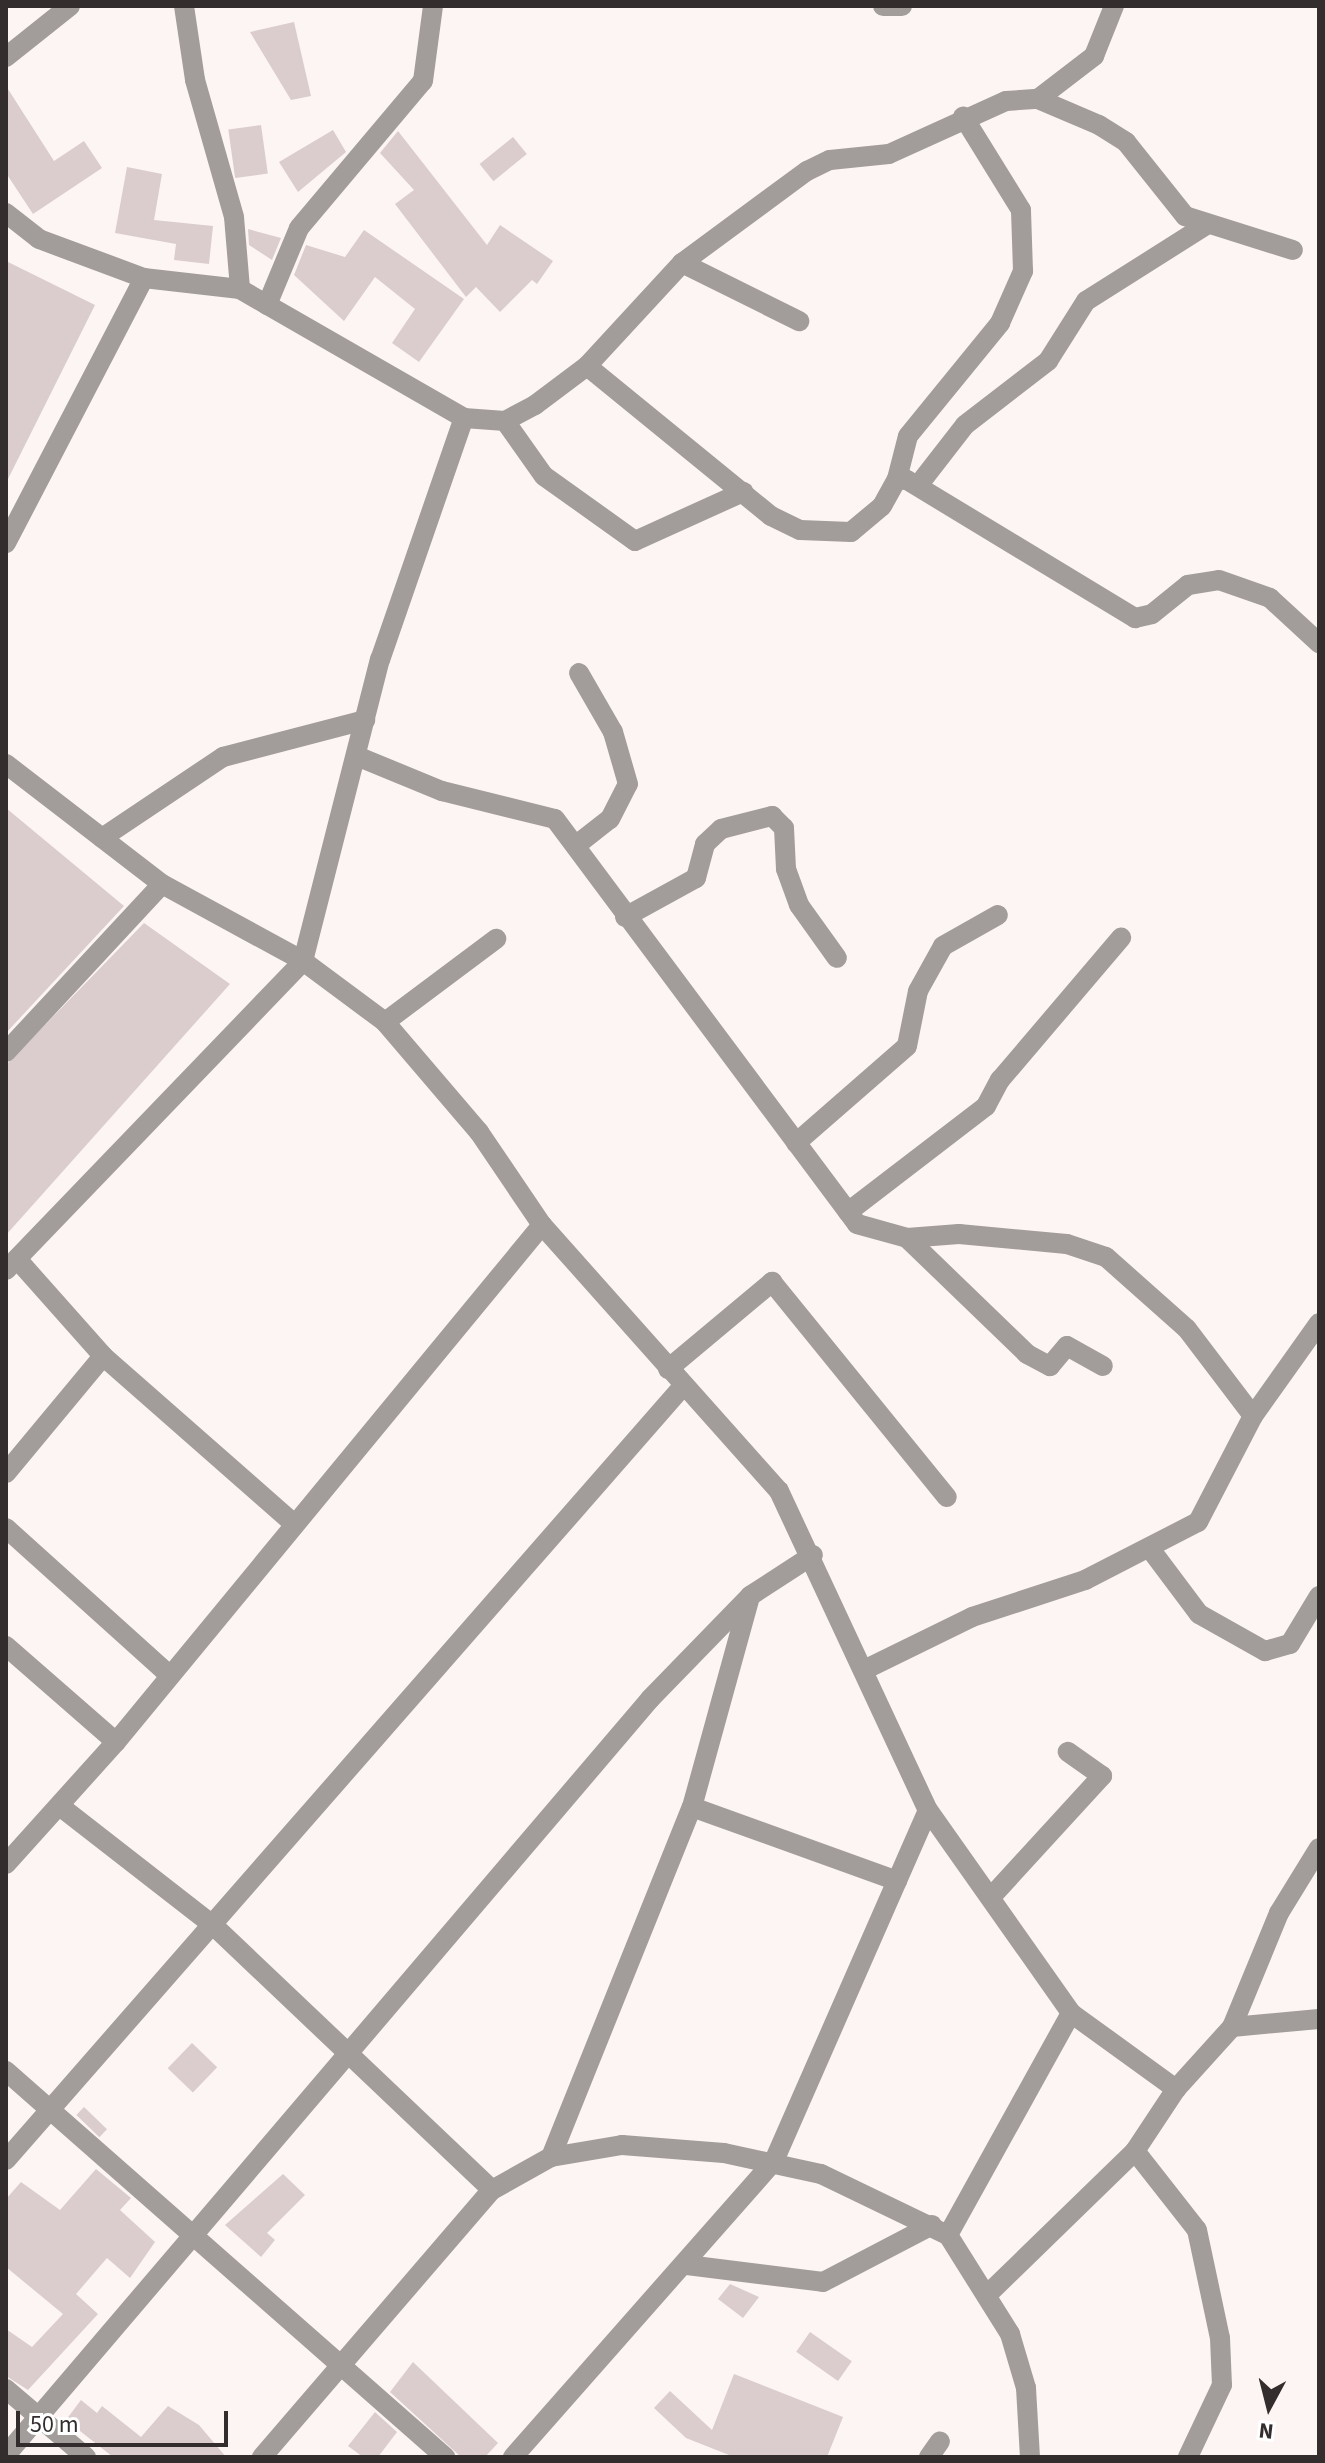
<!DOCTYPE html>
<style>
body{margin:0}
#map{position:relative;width:1325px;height:2463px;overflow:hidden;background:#fdf5f4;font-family:"Source Sans 3",sans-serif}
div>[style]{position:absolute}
.building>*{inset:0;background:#dbcdce;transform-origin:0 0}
.minor>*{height:20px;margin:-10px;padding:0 10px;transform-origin:10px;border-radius:10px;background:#a29d9a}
.tertiary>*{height:20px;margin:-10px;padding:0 10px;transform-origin:10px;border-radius:10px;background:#a29d9a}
span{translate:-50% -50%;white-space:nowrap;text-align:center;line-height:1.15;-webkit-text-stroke:6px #fff;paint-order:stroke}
.frame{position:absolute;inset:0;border:8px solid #332e2d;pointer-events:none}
.north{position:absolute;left:1229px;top:2367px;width:80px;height:80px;-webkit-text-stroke:6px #fff;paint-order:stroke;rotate:187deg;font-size:22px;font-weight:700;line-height:32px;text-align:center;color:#332e2d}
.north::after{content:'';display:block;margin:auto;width:28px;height:36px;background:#332e2d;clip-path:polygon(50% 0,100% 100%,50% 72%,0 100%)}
.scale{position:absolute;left:16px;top:2411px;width:212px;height:36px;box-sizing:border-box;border:4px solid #332e2d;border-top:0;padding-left:10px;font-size:24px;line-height:28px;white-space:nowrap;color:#332e2d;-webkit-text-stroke:6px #fff;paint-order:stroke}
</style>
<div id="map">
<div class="building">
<i style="clip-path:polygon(294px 22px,311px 96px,291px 100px,250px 32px)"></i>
<i style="clip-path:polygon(6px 86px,54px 161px,84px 141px,102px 168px,33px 214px,6px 173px)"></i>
<i style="left:261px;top:125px;width:49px;height:33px;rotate:82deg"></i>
<i style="clip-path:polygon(333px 130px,346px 152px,298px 192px,279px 162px)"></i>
<i style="clip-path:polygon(398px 131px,487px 245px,500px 225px,553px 261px,537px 284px,532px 280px,500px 312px,476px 287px,466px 297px,395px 204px,414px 190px,380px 153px)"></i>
<i style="left:513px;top:137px;width:22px;height:43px;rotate:51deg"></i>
<i style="clip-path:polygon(127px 167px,162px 174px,154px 220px,213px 226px,209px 264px,174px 260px,176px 244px,115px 233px)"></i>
<i style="clip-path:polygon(248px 229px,281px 238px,272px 260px,249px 245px)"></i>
<i style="clip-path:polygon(364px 230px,464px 299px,419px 362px,392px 343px,415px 309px,375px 277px,344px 321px,294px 275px,306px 245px,345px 257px)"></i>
<i style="clip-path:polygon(6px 261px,95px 305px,6px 483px)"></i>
<i style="clip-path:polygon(6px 808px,124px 906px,6px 1033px)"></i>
<i style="clip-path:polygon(144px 923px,230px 984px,6px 1235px,6px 1065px)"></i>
<i style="left:192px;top:2043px;width:35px;height:35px;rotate:44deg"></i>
<i style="left:84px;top:2107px;width:32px;height:11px;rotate:44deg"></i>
<i style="clip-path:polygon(96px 2169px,131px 2198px,120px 2210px,155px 2242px,130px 2278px,107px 2258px,76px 2294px,98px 2314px,28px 2390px,6px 2376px,6px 2329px,32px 2347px,63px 2314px,6px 2267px,6px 2199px,21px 2182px,60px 2210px)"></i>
<i style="clip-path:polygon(283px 2174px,305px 2195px,267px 2233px,275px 2240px,261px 2257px,225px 2225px)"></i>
<i style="clip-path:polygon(730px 2284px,759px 2297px,743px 2318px,718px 2299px)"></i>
<i style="left:810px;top:2332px;width:51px;height:24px;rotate:35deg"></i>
<i style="clip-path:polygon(413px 2362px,498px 2443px,485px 2457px,461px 2457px,390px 2392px)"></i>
<i style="clip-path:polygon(734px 2374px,843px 2417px,827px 2457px,734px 2457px,686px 2438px,654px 2408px,670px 2391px,712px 2430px)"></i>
<i style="clip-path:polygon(81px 2400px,97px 2413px,102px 2406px,141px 2437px,168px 2406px,199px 2425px,226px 2457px,113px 2457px,66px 2420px)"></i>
<i style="clip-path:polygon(375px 2412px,397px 2432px,378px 2457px,363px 2457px,348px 2446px)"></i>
</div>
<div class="minor">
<i style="left:184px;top:6px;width:75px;rotate:81.5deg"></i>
<i style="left:195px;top:80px;width:142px;rotate:74.1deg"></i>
<i style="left:234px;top:217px;width:72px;rotate:85.2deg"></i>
<i style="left:883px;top:6px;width:19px"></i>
<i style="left:6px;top:57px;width:82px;rotate:-38.6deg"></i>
<i style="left:1038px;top:99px;width:71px;rotate:-37.5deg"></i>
<i style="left:1094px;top:56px;width:54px;rotate:-68.2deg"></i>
<i style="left:6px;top:213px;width:42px;rotate:38.2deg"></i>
<i style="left:39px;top:239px;width:112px;rotate:20.4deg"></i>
<i style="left:144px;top:278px;width:299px;rotate:117.5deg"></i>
<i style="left:682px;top:263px;width:131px;rotate:26.4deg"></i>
<i style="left:267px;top:305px;width:83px;rotate:-67.4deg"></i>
<i style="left:299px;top:228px;width:192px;rotate:-49.9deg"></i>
<i style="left:423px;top:81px;width:76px;rotate:-82.4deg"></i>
<i style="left:587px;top:366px;width:237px;rotate:39.2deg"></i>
<i style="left:771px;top:516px;width:32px;rotate:26deg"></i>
<i style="left:800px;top:530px;width:51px;rotate:2.2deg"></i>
<i style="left:851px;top:532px;width:40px;rotate:-40deg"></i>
<i style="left:882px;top:506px;width:31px;rotate:-61deg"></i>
<i style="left:897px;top:479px;width:10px;rotate:6deg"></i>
<i style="left:907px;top:480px;width:267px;rotate:31.2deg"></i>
<i style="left:1135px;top:618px;width:17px;rotate:-13deg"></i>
<i style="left:1152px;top:614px;width:46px;rotate:-38.9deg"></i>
<i style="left:1188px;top:585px;width:31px;rotate:-9deg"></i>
<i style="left:1219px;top:580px;width:54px;rotate:19.4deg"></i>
<i style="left:1270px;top:598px;width:67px;rotate:42.6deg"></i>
<i style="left:464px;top:418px;width:41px;rotate:4.2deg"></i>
<i style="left:505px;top:421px;width:34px;rotate:-28deg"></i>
<i style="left:535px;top:405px;width:65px;rotate:-36.9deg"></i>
<i style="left:587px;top:366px;width:140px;rotate:-47.3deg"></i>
<i style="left:682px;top:263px;width:155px;rotate:-36.4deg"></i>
<i style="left:807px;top:171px;width:25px;rotate:-26deg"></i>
<i style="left:830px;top:160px;width:59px;rotate:-5.8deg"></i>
<i style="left:889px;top:154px;width:128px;rotate:-24.4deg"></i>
<i style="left:1006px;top:101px;width:32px;rotate:-4deg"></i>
<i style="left:1038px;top:99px;width:66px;rotate:23.1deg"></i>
<i style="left:1099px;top:125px;width:32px;rotate:32deg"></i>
<i style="left:1126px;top:142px;width:95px;rotate:51.4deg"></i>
<i style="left:1185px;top:216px;width:113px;rotate:17.5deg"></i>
<i style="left:505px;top:421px;width:67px;rotate:54.7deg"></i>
<i style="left:544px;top:476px;width:112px;rotate:35.5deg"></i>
<i style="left:635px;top:541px;width:119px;rotate:-24.4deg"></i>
<i style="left:897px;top:479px;width:44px;rotate:-75.7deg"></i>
<i style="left:908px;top:436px;width:146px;rotate:-50.8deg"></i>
<i style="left:1000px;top:323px;width:57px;rotate:-66.1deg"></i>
<i style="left:1023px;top:271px;width:61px;rotate:-91.9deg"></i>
<i style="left:1021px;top:210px;width:110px;rotate:-121.7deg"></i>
<i style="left:920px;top:483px;width:73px;rotate:-52.2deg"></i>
<i style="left:965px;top:425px;width:105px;rotate:-37.6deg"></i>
<i style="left:1048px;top:361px;width:71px;rotate:-57.7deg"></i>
<i style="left:1086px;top:301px;width:144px;rotate:-32.3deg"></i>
<i style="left:359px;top:757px;width:90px;rotate:22.3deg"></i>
<i style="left:442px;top:791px;width:116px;rotate:13.9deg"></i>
<i style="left:555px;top:819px;width:505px;rotate:53.29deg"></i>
<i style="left:857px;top:1224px;width:52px;rotate:15.6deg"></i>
<i style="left:907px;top:1238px;width:52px;rotate:-4.4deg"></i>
<i style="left:959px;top:1234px;width:108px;rotate:5.3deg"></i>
<i style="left:1067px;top:1244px;width:41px;rotate:18.4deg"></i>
<i style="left:1106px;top:1257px;width:108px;rotate:41.6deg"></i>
<i style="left:1187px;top:1329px;width:109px;rotate:52.8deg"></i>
<i style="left:6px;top:764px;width:197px;rotate:37.6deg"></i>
<i style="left:162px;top:884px;width:161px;rotate:28.6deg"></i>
<i style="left:303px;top:961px;width:102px;rotate:36.6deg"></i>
<i style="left:385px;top:1022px;width:145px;rotate:49.5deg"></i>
<i style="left:479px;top:1132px;width:112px;rotate:55.9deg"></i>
<i style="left:542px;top:1225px;width:356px;rotate:48.3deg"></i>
<i style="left:779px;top:1491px;width:352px;rotate:65deg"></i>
<i style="left:928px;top:1810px;width:248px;rotate:54.8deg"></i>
<i style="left:1071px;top:2013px;width:130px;rotate:35.9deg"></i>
<i style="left:102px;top:838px;width:146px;rotate:-33.8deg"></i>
<i style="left:223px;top:757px;width:147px;rotate:-14.6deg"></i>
<i style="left:579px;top:843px;width:39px;rotate:-38deg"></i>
<i style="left:610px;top:819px;width:39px;rotate:-63deg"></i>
<i style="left:628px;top:784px;width:54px;rotate:-106.1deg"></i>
<i style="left:613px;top:732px;width:68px;rotate:-120deg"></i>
<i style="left:625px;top:917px;width:81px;rotate:-28.8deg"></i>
<i style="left:696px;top:878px;width:35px;rotate:-75deg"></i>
<i style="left:705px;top:844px;width:22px;rotate:-43deg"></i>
<i style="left:721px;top:829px;width:53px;rotate:-14.3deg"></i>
<i style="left:772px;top:816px;width:17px;rotate:45deg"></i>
<i style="left:784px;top:828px;width:41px;rotate:87.2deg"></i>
<i style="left:786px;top:869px;width:38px;rotate:70deg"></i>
<i style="left:799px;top:905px;width:65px;rotate:54.4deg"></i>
<i style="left:385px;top:1022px;width:139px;rotate:-36.8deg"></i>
<i style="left:6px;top:1052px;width:229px;rotate:-47.1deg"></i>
<i style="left:796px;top:1143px;width:147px;rotate:-41.1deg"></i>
<i style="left:907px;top:1046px;width:56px;rotate:-78.7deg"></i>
<i style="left:918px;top:991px;width:51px;rotate:-60.9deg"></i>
<i style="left:943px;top:946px;width:63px;rotate:-29.4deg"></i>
<i style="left:848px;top:1212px;width:174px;rotate:-37.5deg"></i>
<i style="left:986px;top:1106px;width:30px;rotate:-62deg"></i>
<i style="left:1000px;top:1080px;width:187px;rotate:-49.6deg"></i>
<i style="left:907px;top:1238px;width:167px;rotate:44deg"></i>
<i style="left:1027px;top:1354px;width:26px;rotate:28deg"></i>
<i style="left:1050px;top:1366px;width:26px;rotate:-50deg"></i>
<i style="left:1067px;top:1346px;width:41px;rotate:29.1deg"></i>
<i style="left:17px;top:1259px;width:130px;rotate:48.4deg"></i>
<i style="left:103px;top:1356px;width:250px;rotate:41.3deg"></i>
<i style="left:6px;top:1270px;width:429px;rotate:-46.1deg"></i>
<i style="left:303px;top:961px;width:311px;rotate:-75.7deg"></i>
<i style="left:380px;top:660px;width:256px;rotate:-70.9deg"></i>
<i style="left:464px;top:418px;width:258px;rotate:-150.1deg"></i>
<i style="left:240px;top:289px;width:97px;rotate:-173.5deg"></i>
<i style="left:668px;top:1369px;width:136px;rotate:-39.9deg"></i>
<i style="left:772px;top:1282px;width:277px;rotate:50.9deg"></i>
<i style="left:6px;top:1473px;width:152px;rotate:-50.3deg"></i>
<i style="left:6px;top:1528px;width:218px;rotate:42deg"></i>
<i style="left:1151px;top:1550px;width:80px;rotate:53.1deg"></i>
<i style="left:1199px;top:1614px;width:76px;rotate:29.3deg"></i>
<i style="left:1265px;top:1651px;width:26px;rotate:-16deg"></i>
<i style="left:1290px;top:1644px;width:56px;rotate:-58.9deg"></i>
<i style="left:6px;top:1646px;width:146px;rotate:41.1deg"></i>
<i style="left:864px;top:1670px;width:120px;rotate:-26.1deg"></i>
<i style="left:972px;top:1617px;width:119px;rotate:-18.1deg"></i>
<i style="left:1085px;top:1580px;width:127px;rotate:-27.2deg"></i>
<i style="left:1198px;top:1522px;width:119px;rotate:-62.6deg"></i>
<i style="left:1253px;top:1416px;width:114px;rotate:-54.6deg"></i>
<i style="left:61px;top:1807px;width:194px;rotate:37.9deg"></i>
<i style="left:214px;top:1926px;width:383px;rotate:43.5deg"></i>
<i style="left:692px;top:1807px;width:218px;rotate:19.8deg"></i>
<i style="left:6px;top:1864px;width:164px;rotate:-48deg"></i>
<i style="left:116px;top:1742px;width:670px;rotate:-50.51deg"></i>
<i style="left:992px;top:1896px;width:163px;rotate:-47.5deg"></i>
<i style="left:1102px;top:1776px;width:42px;rotate:-144.8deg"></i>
<i style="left:1232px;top:2027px;width:87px;rotate:-5.3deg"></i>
<i style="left:6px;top:2071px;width:585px;rotate:41.32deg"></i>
<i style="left:1135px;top:2151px;width:100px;rotate:51.9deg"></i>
<i style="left:1197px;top:2230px;width:110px;rotate:78deg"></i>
<i style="left:1220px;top:2338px;width:47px;rotate:87.6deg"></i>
<i style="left:1222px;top:2385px;width:80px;rotate:115.3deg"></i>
<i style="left:551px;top:2157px;width:377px;rotate:-68.1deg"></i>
<i style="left:692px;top:1807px;width:215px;rotate:-74.6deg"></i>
<i style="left:6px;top:2160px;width:1028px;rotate:-48.82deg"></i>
<i style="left:948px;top:2235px;width:254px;rotate:-61deg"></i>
<i style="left:687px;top:2265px;width:137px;rotate:7.1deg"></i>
<i style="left:823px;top:2282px;width:123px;rotate:-27.6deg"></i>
<i style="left:988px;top:2294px;width:205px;rotate:-44.2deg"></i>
<i style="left:1135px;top:2151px;width:74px;rotate:-56.5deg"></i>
<i style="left:1176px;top:2089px;width:84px;rotate:-47.9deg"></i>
<i style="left:1232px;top:2027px;width:123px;rotate:-67.6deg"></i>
<i style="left:1279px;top:1913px;width:76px;rotate:-58.4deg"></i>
<i style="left:6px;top:2389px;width:105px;rotate:40.4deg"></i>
<i style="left:6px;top:2455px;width:993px;rotate:-49.57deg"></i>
<i style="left:650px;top:1699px;width:144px;rotate:-45.8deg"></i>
<i style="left:750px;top:1596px;width:75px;rotate:-33.1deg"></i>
<i style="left:513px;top:2457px;width:395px;rotate:-48.6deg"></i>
<i style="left:774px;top:2161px;width:383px;rotate:-66.3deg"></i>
<i style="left:929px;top:2457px;width:19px;rotate:-55deg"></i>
</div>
<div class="tertiary">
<i style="left:262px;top:2457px;width:352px;rotate:-49.3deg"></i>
<i style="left:492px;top:2190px;width:68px;rotate:-29.2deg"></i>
<i style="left:551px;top:2157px;width:72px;rotate:-9.6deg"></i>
<i style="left:622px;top:2145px;width:102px;rotate:4.5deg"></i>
<i style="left:724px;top:2153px;width:99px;rotate:12.2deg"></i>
<i style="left:821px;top:2174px;width:141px;rotate:25.7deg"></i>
<i style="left:948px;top:2235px;width:117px;rotate:57.9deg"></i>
<i style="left:1010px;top:2334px;width:56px;rotate:73.5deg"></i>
<i style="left:1026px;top:2388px;width:69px;rotate:86.7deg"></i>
</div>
<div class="frame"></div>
<div class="north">N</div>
<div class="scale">50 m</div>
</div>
